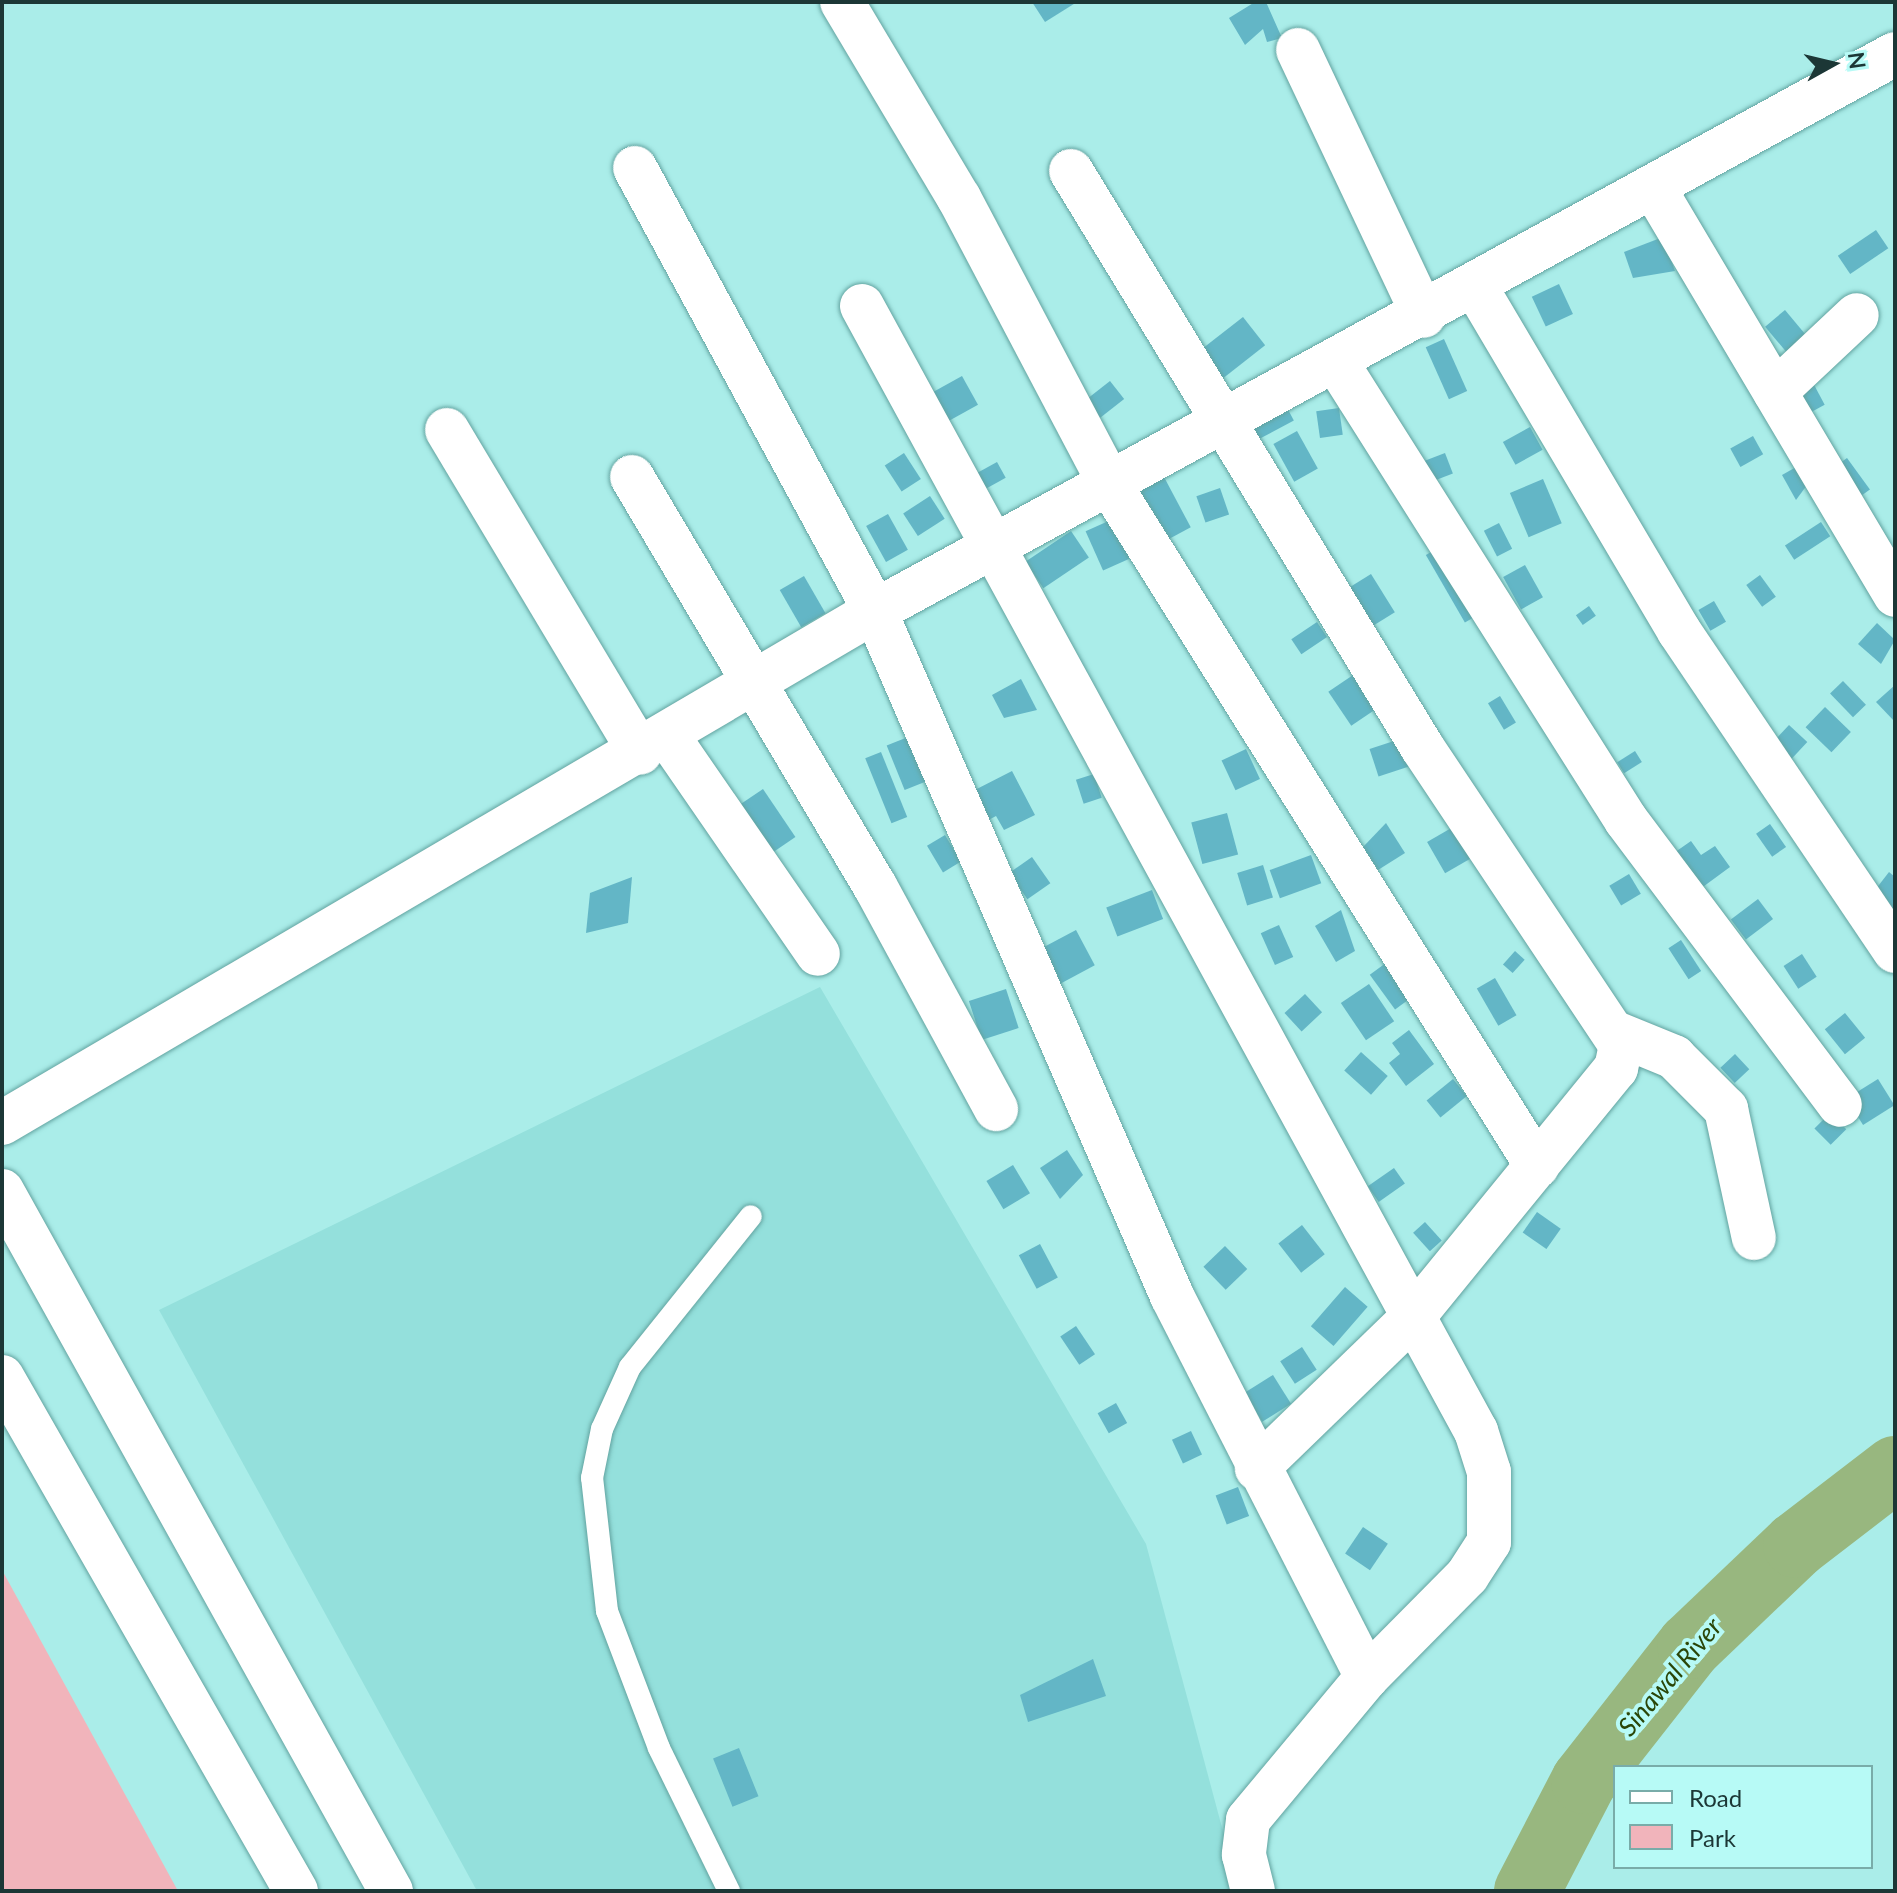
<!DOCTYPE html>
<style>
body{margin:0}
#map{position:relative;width:1897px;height:1893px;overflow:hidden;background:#aaede9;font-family:Lato,sans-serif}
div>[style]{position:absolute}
.built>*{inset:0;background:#94e0dc}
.green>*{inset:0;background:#f1b4bb}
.river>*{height:66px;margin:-33px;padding:0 33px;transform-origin:33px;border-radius:33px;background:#98b77f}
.building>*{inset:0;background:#63b6c6;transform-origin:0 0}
.roads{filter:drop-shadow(0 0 2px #62a3a0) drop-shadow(0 0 2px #62a3a0)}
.service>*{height:22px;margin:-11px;padding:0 11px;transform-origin:11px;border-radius:11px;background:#fff}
.minor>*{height:44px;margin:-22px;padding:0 22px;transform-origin:22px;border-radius:22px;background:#fff}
.tertiary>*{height:44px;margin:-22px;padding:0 22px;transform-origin:22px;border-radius:22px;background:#fff}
span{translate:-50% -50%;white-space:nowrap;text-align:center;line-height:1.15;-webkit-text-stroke:8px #b7faf6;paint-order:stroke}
.water-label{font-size:26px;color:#2a4608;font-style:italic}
.frame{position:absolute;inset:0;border:4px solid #1c3736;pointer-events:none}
.legend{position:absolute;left:1613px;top:1765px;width:260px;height:104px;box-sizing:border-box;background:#b7faf6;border:2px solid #79aca9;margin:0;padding:10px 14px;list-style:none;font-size:24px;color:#1c3736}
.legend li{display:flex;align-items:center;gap:16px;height:40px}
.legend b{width:40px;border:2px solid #79aca9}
.north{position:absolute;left:1793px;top:24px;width:80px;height:80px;-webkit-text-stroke:6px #b7faf6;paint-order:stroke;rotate:82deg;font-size:22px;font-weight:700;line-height:32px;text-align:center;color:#1c3736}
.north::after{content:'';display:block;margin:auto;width:28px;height:36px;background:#1c3736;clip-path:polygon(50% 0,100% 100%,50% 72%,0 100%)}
</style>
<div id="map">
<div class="built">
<i style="clip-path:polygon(820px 987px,1146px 1544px,1239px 1891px,477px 1891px,159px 1310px)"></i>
</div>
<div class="green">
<i style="clip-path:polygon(2px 1570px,178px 1891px,2px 1891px)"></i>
</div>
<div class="river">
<i style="left:1527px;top:1891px;width:124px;rotate:-62.6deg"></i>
<i style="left:1584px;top:1781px;width:172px;rotate:-51.9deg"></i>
<i style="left:1690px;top:1646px;width:146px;rotate:-43.6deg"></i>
<i style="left:1796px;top:1545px;width:125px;rotate:-37.5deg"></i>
</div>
<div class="building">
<i style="clip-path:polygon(1032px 2px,1077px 2px,1045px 22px)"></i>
<i style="clip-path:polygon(1255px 2px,1266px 2px,1282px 38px,1267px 42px,1263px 29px,1245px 45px,1229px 18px)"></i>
<i style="left:1876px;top:230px;width:22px;height:46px;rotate:56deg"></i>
<i style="clip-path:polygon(1663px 237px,1675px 271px,1633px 278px,1624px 252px)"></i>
<i style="left:1559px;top:284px;width:33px;height:30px;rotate:65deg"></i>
<i style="left:1785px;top:310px;width:39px;height:26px;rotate:50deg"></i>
<i style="left:1243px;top:317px;width:36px;height:55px;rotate:52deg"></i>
<i style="left:1444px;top:339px;width:57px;height:20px;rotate:66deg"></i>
<i style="left:962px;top:376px;width:33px;height:33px;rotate:61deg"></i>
<i style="left:1110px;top:381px;width:23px;height:32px;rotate:52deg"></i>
<i style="left:1812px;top:381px;width:27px;height:23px;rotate:62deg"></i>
<i style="left:1284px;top:402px;width:21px;height:47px;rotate:62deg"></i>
<i style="left:1339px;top:408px;width:27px;height:23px;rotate:82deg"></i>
<i style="left:1530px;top:427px;width:26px;height:31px;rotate:61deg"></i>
<i style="left:1297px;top:431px;width:43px;height:27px;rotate:61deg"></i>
<i style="left:1753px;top:436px;width:21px;height:26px;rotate:61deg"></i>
<i style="left:904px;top:453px;width:31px;height:23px;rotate:57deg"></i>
<i style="left:1445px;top:453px;width:22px;height:23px;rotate:69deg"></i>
<i style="left:1847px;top:458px;width:39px;height:15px;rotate:54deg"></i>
<i style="left:997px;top:462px;width:18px;height:30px;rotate:61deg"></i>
<i style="clip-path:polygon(1805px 462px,1813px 477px,1796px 500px,1782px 475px)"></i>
<i style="left:1164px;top:477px;width:57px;height:30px;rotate:62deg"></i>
<i style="left:1543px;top:479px;width:48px;height:36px;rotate:67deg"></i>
<i style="left:1220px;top:488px;width:28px;height:25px;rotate:71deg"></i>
<i style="left:930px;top:496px;width:27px;height:32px;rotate:57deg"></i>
<i style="left:888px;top:514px;width:41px;height:25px;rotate:61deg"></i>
<i style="left:1113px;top:519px;width:43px;height:30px;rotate:66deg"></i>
<i style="left:1821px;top:522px;width:17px;height:43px;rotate:57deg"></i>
<i style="left:1499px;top:523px;width:29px;height:17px;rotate:63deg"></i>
<i style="left:1071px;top:531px;width:32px;height:55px;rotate:56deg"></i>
<i style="left:1438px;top:548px;width:78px;height:14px;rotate:60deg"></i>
<i style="left:1525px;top:565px;width:37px;height:25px;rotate:61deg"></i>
<i style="left:1371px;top:574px;width:45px;height:28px;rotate:58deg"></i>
<i style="left:1760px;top:575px;width:27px;height:17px;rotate:54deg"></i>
<i style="left:804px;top:576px;width:43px;height:28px;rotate:60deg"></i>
<i style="left:1714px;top:601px;width:24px;height:18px;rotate:60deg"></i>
<i style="left:1589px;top:606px;width:12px;height:16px;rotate:55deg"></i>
<i style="left:1317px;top:622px;width:18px;height:31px;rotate:56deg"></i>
<i style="clip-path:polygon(1877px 623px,1895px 640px,1881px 664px,1858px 644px)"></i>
<i style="left:1359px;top:671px;width:41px;height:37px;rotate:56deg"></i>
<i style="clip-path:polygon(1021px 679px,1037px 710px,1004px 718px,992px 695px)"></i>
<i style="left:1843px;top:681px;width:33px;height:18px;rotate:46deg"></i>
<i style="clip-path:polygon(1895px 685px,1895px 722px,1876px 702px)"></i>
<i style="left:1500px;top:696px;width:31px;height:14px;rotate:59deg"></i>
<i style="left:1825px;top:707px;width:36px;height:28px;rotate:44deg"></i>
<i style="left:1789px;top:725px;width:25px;height:33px;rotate:43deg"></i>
<i style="left:908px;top:737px;width:48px;height:23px;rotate:68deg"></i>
<i style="left:1400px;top:739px;width:29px;height:32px;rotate:72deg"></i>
<i style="left:1246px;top:749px;width:33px;height:27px;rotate:65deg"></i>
<i style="left:1635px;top:751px;width:13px;height:21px;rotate:58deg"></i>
<i style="left:881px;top:752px;width:70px;height:17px;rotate:68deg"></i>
<i style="clip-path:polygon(1012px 771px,1035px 815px,1004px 830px,996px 816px,983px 823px,967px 794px)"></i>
<i style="left:1094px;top:774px;width:25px;height:19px;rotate:72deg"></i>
<i style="left:763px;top:789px;width:58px;height:42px;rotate:56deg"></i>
<i style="left:1227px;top:813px;width:43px;height:37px;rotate:75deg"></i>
<i style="clip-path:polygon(1386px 823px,1405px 853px,1378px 870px,1363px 847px)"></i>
<i style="left:1460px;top:823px;width:36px;height:38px;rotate:60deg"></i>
<i style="left:1770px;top:824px;width:28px;height:17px;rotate:55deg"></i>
<i style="left:945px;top:835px;width:31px;height:21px;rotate:59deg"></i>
<i style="clip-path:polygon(1691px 841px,1701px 855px,1715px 846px,1730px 867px,1696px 892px,1671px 855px)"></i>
<i style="left:1311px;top:855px;width:30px;height:44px;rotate:70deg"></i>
<i style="left:1032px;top:857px;width:32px;height:28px;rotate:55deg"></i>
<i style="left:1263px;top:865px;width:34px;height:27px;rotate:73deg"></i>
<i style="clip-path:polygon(1889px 872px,1895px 877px,1893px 911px,1872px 894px)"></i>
<i style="left:1629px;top:874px;width:23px;height:23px;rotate:59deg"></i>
<i style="clip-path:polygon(632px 877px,628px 923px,586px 933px,590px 893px)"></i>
<i style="left:1152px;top:890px;width:31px;height:49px;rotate:69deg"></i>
<i style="left:1758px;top:899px;width:25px;height:34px;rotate:53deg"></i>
<i style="clip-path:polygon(1341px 910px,1355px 951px,1336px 962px,1315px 926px)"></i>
<i style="left:1279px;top:925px;width:35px;height:20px;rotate:66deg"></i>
<i style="left:1076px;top:930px;width:40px;height:47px;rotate:62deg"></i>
<i style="left:1681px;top:940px;width:37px;height:15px;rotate:57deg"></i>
<i style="left:1515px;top:951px;width:13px;height:18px;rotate:42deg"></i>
<i style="left:1802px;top:954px;width:27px;height:22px;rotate:57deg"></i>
<i style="left:1390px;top:960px;width:43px;height:25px;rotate:54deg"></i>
<i style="left:1495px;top:978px;width:43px;height:21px;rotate:60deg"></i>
<i style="left:1369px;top:984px;width:45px;height:34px;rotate:56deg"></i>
<i style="left:1006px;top:989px;width:41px;height:39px;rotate:72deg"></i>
<i style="left:1305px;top:994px;width:25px;height:28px;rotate:47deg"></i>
<i style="left:1845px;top:1013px;width:32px;height:26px;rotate:51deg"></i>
<i style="clip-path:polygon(1409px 1030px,1434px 1064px,1406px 1086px,1389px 1063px,1400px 1054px,1392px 1043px)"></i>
<i style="left:1361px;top:1052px;width:36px;height:25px;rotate:42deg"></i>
<i style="left:1735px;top:1054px;width:21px;height:20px;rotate:47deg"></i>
<i style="left:1453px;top:1079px;width:22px;height:34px;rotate:51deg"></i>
<i style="left:1878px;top:1079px;width:31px;height:37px;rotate:58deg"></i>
<i style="left:1830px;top:1113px;width:23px;height:22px;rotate:45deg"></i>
<i style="clip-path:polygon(1067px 1150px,1083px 1175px,1060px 1199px,1040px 1168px)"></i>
<i style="left:1013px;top:1165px;width:33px;height:31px;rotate:59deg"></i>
<i style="left:1394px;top:1168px;width:19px;height:32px;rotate:55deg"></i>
<i style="left:1537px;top:1212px;width:29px;height:25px;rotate:35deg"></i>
<i style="left:1425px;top:1222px;width:25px;height:16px;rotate:48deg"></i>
<i style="left:1302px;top:1225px;width:37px;height:30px;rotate:52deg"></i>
<i style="left:1040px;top:1244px;width:38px;height:24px;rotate:62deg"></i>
<i style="left:1225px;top:1246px;width:32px;height:30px;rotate:46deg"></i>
<i style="left:1345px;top:1287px;width:30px;height:52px;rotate:41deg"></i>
<i style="left:1076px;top:1326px;width:34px;height:19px;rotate:56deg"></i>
<i style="left:1302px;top:1347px;width:27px;height:26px;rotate:57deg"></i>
<i style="left:1273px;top:1375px;width:34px;height:34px;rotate:58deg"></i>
<i style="left:1116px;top:1403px;width:23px;height:21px;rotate:61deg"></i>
<i style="left:1191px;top:1431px;width:26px;height:21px;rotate:65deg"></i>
<i style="left:1238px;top:1487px;width:31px;height:24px;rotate:69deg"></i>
<i style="left:1363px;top:1527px;width:30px;height:32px;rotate:34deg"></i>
<i style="clip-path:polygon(1093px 1659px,1106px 1696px,1028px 1722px,1020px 1695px)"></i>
<i style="left:739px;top:1748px;width:52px;height:28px;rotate:68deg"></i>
</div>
<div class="roads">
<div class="service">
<i style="left:729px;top:1891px;width:159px;rotate:-116.1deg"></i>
<i style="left:659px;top:1748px;width:147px;rotate:-110.8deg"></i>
<i style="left:607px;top:1611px;width:134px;rotate:-96.4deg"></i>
<i style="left:592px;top:1478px;width:50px;rotate:-78.5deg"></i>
<i style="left:602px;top:1429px;width:68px;rotate:-65.7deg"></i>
<i style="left:630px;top:1367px;width:193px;rotate:-51.3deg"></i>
</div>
<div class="minor">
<i style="left:842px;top:2px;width:228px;rotate:59.2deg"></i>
<i style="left:959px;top:198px;width:324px;rotate:62.2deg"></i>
<i style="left:1110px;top:485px;width:804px;rotate:57.91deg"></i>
<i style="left:1298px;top:50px;width:294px;rotate:64.7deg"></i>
<i style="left:635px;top:168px;width:504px;rotate:61.55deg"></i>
<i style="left:875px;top:611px;width:747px;rotate:66.56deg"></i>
<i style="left:1172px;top:1296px;width:428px;rotate:62.9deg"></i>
<i style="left:1071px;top:171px;width:675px;rotate:58.64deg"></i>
<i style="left:1422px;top:747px;width:358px;rotate:56.3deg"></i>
<i style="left:1621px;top:1045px;width:24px;rotate:102deg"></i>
<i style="left:1616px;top:1068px;width:320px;rotate:129.2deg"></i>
<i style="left:1414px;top:1316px;width:219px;rotate:135.9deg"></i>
<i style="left:1655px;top:190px;width:471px;rotate:59.3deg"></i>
<i style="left:1475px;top:286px;width:401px;rotate:59.4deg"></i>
<i style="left:1679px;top:631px;width:386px;rotate:56deg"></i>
<i style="left:862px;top:306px;width:1282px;rotate:61.38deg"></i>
<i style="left:1476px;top:1431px;width:43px;rotate:72.4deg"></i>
<i style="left:1489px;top:1472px;width:70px;rotate:90deg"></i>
<i style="left:1489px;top:1542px;width:40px;rotate:122.9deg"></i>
<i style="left:1467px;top:1576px;width:142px;rotate:134.7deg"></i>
<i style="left:1367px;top:1677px;width:186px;rotate:129.8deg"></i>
<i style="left:1248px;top:1820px;width:35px;rotate:97deg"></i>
<i style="left:1244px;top:1855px;width:37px;rotate:76deg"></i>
<i style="left:1335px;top:360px;width:544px;rotate:57.68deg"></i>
<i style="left:1626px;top:820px;width:356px;rotate:53.1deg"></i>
<i style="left:1775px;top:392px;width:112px;rotate:-43.2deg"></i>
<i style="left:447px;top:430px;width:376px;rotate:59.1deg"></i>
<i style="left:632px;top:477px;width:476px;rotate:59.3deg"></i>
<i style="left:875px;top:886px;width:254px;rotate:61.5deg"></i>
<i style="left:669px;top:738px;width:262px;rotate:55.4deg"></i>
<i style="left:1618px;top:1034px;width:61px;rotate:22.3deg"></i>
<i style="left:1674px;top:1057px;width:74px;rotate:45deg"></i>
<i style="left:1726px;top:1109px;width:132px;rotate:77.8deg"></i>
<i style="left:2px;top:1123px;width:1012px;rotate:-30.39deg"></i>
<i style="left:875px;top:611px;width:1162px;rotate:-28.64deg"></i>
</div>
<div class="tertiary">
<i style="left:2px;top:1191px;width:801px;rotate:60.94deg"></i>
<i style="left:2px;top:1377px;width:592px;rotate:60.23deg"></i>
</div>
</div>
<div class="water-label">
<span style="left:1670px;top:1677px;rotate:-50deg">Sinawal River</span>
</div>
<div class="frame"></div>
<ul class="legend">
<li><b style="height:10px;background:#fff"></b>Road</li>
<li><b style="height:22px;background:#f1b4bb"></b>Park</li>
</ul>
<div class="north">N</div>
</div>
